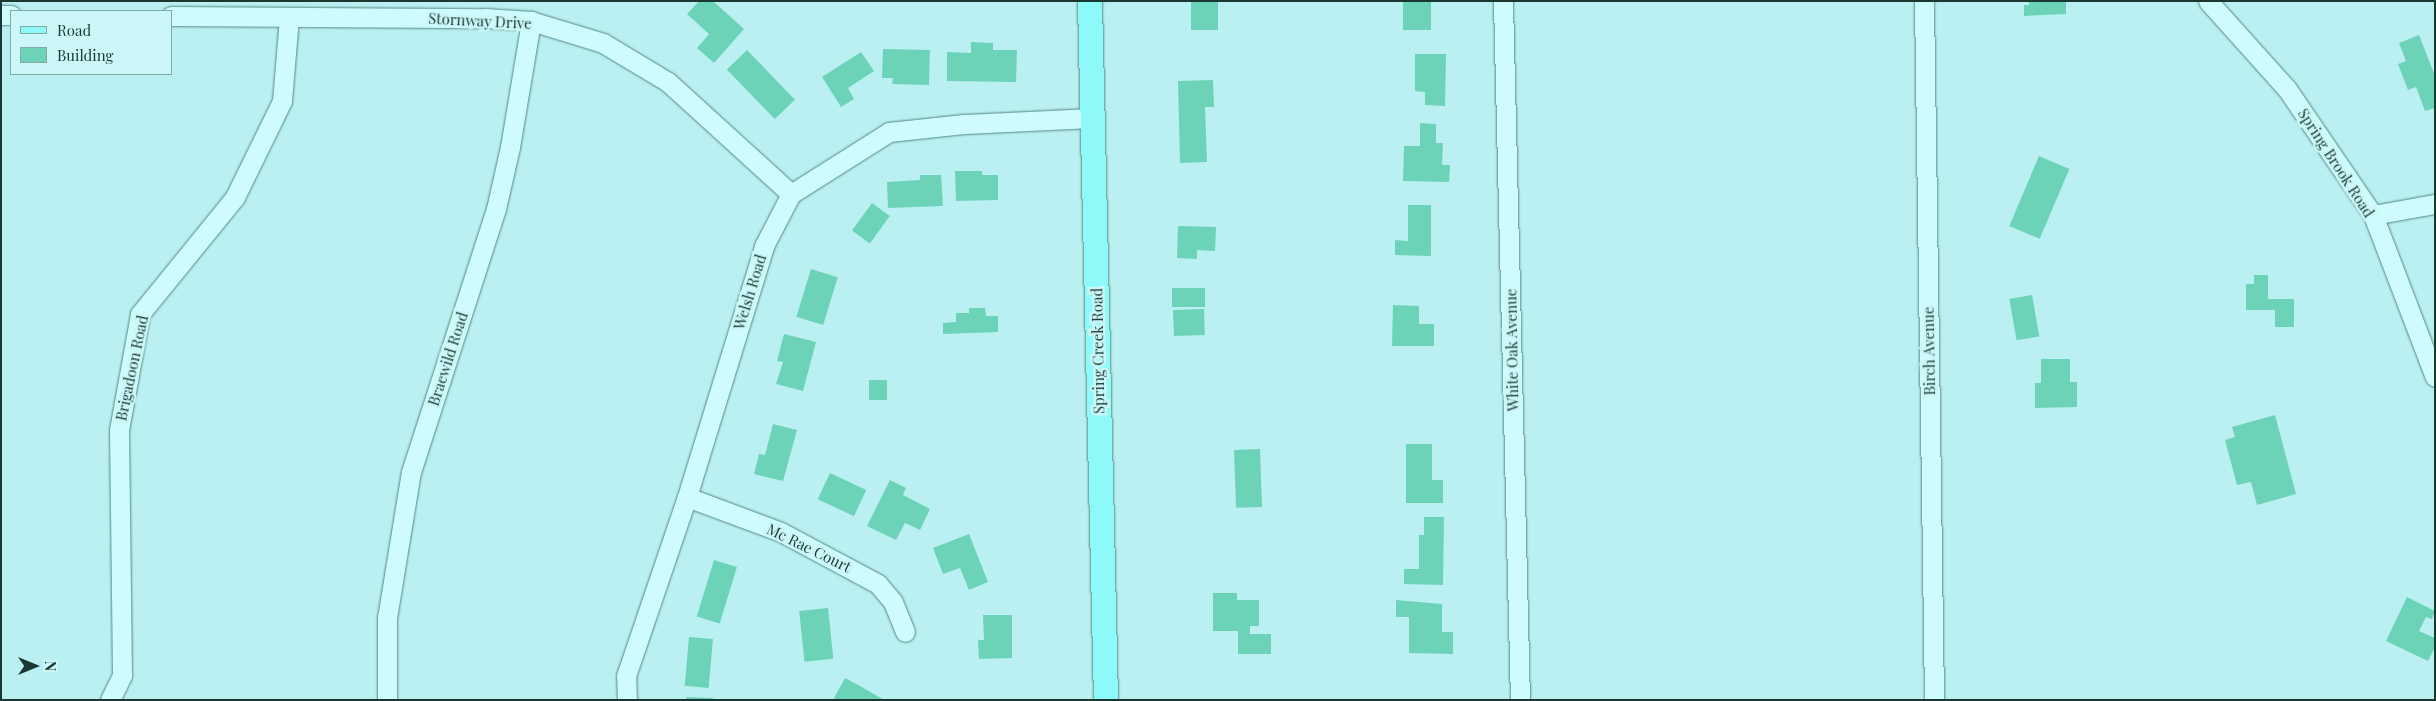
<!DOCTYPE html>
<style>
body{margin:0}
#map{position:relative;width:2436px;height:701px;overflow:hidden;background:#baf0f1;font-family:"Playfair Display",serif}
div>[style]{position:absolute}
.building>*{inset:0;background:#6dd3b8;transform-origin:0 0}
.roads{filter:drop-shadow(0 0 1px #538981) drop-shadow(0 0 1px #538981)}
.minor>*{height:19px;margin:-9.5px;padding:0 9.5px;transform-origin:9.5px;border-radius:9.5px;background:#cefbfc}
.major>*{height:24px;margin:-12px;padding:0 12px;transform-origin:12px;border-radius:12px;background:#8df9f9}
span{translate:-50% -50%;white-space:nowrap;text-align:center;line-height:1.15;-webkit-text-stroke:5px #cbf7f8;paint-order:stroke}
.street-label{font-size:15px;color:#1a3731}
.frame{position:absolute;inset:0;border:2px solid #1a3731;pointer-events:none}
.legend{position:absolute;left:10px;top:10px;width:162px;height:65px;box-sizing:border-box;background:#cbf7f8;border:1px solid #84aaa8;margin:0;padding:6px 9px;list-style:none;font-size:15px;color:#1a3731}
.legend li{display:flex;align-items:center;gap:10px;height:25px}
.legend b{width:25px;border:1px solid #84aaa8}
.north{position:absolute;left:10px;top:641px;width:50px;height:50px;-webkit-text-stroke:4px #cbf7f8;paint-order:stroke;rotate:90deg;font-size:14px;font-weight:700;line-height:20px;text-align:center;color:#1a3731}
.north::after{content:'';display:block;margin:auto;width:18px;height:22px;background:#1a3731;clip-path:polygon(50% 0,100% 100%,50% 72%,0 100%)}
</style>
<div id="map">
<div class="building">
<i style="clip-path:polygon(699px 1px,713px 1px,744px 29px,714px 63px,697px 48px,709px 34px,687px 14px)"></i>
<i style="left:1191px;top:1px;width:27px;height:29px"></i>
<i style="left:1403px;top:1px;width:28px;height:29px"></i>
<i style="clip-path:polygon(2029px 1px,2066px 1px,2066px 14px,2024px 16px,2024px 5px,2029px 5px)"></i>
<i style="clip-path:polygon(2419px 35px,2435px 76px,2435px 108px,2425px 111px,2416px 87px,2408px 90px,2398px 64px,2406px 61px,2399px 43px)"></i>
<i style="clip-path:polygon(971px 42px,993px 43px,993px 50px,1017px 50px,1016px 82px,947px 81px,947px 52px,971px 53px)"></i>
<i style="clip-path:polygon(883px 49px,930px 50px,929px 85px,892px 84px,893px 78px,882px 78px)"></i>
<i style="left:747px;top:50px;width:69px;height:28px;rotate:46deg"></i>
<i style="clip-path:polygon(861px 52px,874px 71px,848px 88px,854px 99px,841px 107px,822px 77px)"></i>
<i style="clip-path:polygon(1415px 54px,1446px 54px,1445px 106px,1425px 105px,1425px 92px,1415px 91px)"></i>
<i style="clip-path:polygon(1213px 80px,1214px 107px,1205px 107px,1207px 162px,1180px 163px,1178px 81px)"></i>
<i style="clip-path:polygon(1420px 123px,1436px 124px,1436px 143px,1443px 143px,1442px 165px,1450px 165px,1449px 182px,1403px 181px,1404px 146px,1420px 146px)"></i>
<i style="left:2039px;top:156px;width:33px;height:76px;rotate:23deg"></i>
<i style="clip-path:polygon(955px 171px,982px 171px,982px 175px,998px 175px,998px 200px,956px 201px)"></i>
<i style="clip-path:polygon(920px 175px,941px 175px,943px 206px,888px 208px,887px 182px,920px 180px)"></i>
<i style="left:872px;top:203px;width:22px;height:34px;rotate:36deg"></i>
<i style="clip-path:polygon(1408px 205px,1431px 205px,1431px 256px,1395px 255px,1395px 240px,1408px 241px)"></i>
<i style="clip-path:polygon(1178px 226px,1216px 227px,1215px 251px,1197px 250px,1197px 259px,1177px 258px)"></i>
<i style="left:811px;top:269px;width:28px;height:50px;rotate:17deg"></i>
<i style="clip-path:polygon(2254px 275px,2268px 275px,2268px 299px,2294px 299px,2294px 327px,2275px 327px,2275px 310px,2246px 310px,2246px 284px,2254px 284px)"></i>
<i style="left:1172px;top:288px;width:33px;height:19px"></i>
<i style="left:2032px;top:295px;width:42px;height:23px;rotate:80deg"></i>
<i style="clip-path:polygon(1393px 305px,1419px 306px,1419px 324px,1434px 324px,1434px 346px,1392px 346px)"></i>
<i style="clip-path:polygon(969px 308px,985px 308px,986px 316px,998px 316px,998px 332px,943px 334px,943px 323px,956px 322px,956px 313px,969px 313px)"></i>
<i style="left:1204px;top:309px;width:26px;height:31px;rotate:88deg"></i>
<i style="clip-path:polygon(784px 334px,816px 342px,803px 391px,776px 384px,783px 362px,777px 361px)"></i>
<i style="clip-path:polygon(2041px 359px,2070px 359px,2070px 382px,2077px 382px,2077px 407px,2035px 408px,2035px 383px,2041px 383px)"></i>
<i style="left:869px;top:380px;width:18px;height:20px"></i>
<i style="clip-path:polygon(2275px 415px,2296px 494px,2257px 505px,2251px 482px,2237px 485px,2225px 440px,2235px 437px,2232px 427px)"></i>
<i style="clip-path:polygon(773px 424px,797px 430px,783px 481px,754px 474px,759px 454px,765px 455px)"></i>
<i style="clip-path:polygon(1406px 444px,1432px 444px,1432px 480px,1443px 480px,1443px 503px,1406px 503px)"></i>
<i style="left:1260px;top:449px;width:58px;height:26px;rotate:88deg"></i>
<i style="left:830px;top:473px;width:40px;height:29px;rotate:25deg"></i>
<i style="clip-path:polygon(890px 480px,906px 488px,903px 495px,930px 509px,920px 530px,905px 523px,896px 540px,867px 526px)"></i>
<i style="clip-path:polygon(1424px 517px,1444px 517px,1443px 585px,1404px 584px,1404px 569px,1419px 569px,1419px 535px,1424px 535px)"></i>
<i style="clip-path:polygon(969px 534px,988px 582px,969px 590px,960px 568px,943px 574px,933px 548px)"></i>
<i style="left:714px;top:560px;width:24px;height:59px;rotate:17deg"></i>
<i style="clip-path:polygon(1213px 593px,1237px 593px,1237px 600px,1259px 600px,1259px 626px,1250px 626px,1250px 634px,1271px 634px,1271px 654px,1238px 654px,1238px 631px,1213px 631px)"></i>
<i style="clip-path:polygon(2407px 597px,2435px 611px,2432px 619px,2426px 617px,2419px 631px,2435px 638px,2435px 647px,2428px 661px,2386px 641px)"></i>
<i style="clip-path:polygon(1396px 600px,1442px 604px,1442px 632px,1453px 632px,1453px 654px,1409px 653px,1409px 617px,1396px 617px)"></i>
<i style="left:828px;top:608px;width:51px;height:29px;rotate:84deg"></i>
<i style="clip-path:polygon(983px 615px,1012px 615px,1012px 658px,979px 659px,978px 640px,984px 640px)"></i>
<i style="left:689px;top:637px;width:24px;height:49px;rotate:5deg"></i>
<i style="clip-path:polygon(845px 678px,860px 686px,884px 700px,833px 700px)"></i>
<i style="clip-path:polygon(686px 697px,713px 698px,713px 700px,686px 700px)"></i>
</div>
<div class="roads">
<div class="minor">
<i style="left:1503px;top:1px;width:699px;rotate:88.61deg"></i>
<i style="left:1924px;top:1px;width:699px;rotate:89.18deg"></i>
<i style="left:2208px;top:1px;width:118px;rotate:48.1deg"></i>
<i style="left:2287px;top:89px;width:153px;rotate:55.7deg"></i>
<i style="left:2373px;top:215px;width:173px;rotate:69.1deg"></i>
<i style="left:1px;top:15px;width:10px"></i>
<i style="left:171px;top:16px;width:315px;rotate:0.4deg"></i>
<i style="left:486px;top:18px;width:45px;rotate:3.8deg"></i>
<i style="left:531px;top:21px;width:75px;rotate:17deg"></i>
<i style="left:603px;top:43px;width:76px;rotate:31deg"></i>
<i style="left:668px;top:82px;width:166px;rotate:42.3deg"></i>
<i style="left:2373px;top:215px;width:63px;rotate:-10.1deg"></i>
<i style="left:687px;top:497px;width:100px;rotate:20.4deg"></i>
<i style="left:781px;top:532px;width:110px;rotate:28.2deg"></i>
<i style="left:878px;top:584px;width:23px;rotate:50deg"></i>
<i style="left:893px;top:602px;width:32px;rotate:68deg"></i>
<i style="left:110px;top:700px;width:28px;rotate:-64deg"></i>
<i style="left:122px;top:675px;width:245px;rotate:-90.7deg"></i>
<i style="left:119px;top:430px;width:118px;rotate:-79.7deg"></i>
<i style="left:140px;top:314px;width:151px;rotate:-50.9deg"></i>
<i style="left:235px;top:197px;width:107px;rotate:-63.9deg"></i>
<i style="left:282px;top:101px;width:84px;rotate:-85.2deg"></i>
<i style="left:387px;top:700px;width:82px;rotate:-90deg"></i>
<i style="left:387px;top:618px;width:148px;rotate:-80.7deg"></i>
<i style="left:411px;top:472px;width:276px;rotate:-72.1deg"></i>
<i style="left:496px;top:209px;width:64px;rotate:-77.3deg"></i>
<i style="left:510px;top:147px;width:128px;rotate:-80.5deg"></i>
<i style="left:627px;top:700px;width:24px;rotate:-92deg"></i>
<i style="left:626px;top:676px;width:189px;rotate:-71.2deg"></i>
<i style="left:687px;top:497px;width:263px;rotate:-72.9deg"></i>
<i style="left:764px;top:246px;width:59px;rotate:-62.6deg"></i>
<i style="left:791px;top:194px;width:116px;rotate:-32.3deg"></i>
<i style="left:889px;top:132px;width:75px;rotate:-6.1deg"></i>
<i style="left:964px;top:124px;width:129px;rotate:-2.7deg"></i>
</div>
<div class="major">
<i style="left:1090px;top:1px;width:699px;rotate:88.69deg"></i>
</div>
</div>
<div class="street-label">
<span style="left:480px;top:21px;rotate:3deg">Stornway Drive</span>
<span style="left:2336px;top:163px;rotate:57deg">Spring Brook Road</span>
<span style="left:750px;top:292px;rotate:-73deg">Welsh Road</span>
<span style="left:1512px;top:350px;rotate:-91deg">White Oak Avenue</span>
<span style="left:1098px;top:351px;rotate:-91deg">Spring Creek Road</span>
<span style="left:1929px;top:351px;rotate:-91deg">Birch Avenue</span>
<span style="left:448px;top:359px;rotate:-72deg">Braewild Road</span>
<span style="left:132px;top:368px;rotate:-78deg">Brigadoon Road</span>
<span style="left:809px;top:548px;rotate:26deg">Mc Rae Court</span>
</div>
<div class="frame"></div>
<ul class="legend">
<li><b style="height:6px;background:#8df9f9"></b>Road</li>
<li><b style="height:14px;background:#6dd3b8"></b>Building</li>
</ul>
<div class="north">N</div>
</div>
